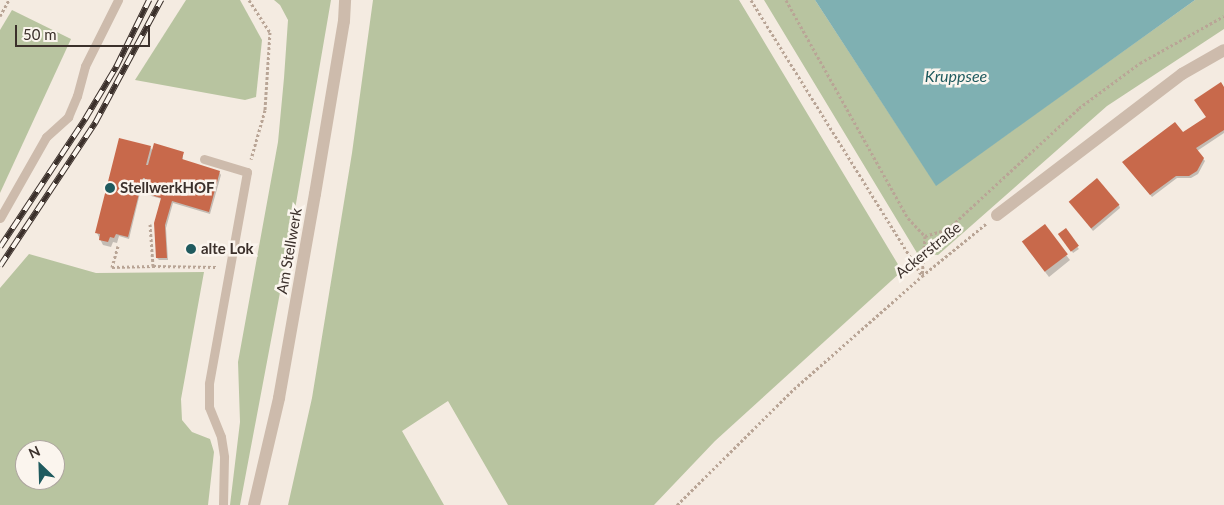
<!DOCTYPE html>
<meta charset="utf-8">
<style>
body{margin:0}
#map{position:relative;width:1224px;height:505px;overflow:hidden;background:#f4ebe1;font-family:Lato,sans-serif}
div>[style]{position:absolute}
.green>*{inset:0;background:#b8c4a0}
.water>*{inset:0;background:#7fb0b2}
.shadow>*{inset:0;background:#0003;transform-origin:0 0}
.building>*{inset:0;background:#c8694b;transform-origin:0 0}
.path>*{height:3px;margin-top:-1.5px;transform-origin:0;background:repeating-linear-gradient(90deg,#b9a596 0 2.5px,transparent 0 5px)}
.service>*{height:9px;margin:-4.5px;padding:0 4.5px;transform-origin:4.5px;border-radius:4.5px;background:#cdbbac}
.minor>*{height:12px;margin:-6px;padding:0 6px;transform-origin:6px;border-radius:6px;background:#cdbbac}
.tertiary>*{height:12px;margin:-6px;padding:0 6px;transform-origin:6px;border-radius:6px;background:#cdbbac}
.rail>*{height:5.5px;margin-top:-2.75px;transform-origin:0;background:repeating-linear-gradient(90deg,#fbf5ee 0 11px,#3b302b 0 22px);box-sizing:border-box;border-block:1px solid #3b302b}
.dots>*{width:14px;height:14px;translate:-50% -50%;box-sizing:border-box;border:2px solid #fbf5ee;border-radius:50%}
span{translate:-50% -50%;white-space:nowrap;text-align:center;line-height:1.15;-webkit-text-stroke:5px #fbf5ee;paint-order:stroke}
.poi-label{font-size:15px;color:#3b302b;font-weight:700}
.left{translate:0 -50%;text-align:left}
.street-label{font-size:15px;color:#3b302b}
.water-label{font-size:16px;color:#1f5a5e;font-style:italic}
.north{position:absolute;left:15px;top:440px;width:50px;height:50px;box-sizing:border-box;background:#fbf5ee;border:1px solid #aea6a0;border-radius:50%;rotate:336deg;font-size:14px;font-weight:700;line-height:20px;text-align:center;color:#3b302b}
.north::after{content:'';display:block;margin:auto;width:18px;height:22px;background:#1f5a5e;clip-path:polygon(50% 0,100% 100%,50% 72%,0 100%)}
.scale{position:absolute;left:15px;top:25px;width:135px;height:22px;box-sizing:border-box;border:2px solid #3b302b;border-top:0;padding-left:6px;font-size:15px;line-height:18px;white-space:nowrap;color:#3b302b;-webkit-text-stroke:4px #fbf5ee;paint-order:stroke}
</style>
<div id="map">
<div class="green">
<i style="clip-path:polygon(186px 0,240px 0,262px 40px,256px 97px,245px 100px,135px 80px)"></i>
<i style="clip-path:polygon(274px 0,331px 0,288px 250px,240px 505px,230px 505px,240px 422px,238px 362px,278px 142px,284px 78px,288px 20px,280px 5px)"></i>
<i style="clip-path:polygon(373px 0,739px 0,902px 271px,715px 441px,654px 505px,508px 505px,448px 401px,402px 431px,444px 505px,288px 505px,312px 398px,352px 153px)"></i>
<i style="clip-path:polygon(764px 0,815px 0,936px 185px,1195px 0,1224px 0,1224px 29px,1107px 106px,938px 255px,917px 253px)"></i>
<i style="clip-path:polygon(12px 10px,71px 39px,0 193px,0 30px)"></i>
<i style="clip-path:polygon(evenodd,29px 254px,96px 273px,204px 272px,181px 399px,182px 420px,192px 432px,210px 439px,214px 452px,208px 505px,0 505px,0 288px,29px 254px,25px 450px,55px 450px,55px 480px,25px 480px,25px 450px)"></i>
</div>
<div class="water">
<i style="clip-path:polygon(815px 0,1195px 0,936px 186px)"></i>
</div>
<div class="shadow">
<i style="clip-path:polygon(1224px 89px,1224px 133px,1197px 151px,1205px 161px,1198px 174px,1191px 178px,1177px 178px,1152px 197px,1125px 164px,1182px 134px,1207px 117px)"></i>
<i style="clip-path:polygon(150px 147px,153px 151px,183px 153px,183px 161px,219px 172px,221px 175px,210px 214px,173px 203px,166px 228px,168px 260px,159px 260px,157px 258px,162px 199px,144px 194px,141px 189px,129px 239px,119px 236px,117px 243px,113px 242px,111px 247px,103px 245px,97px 233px)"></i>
<i style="clip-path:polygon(1072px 204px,1119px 205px,1120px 208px,1093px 231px)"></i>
<i style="left:1066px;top:230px;width:23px;height:7px;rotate:56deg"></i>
<i style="clip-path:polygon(1027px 248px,1066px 255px,1070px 260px,1049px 277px)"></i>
</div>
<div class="building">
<i style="clip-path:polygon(1221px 82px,1224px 87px,1224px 130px,1196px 148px,1204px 158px,1197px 171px,1189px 176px,1176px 176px,1150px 195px,1122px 162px,1175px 122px,1183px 132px,1206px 117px,1194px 100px)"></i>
<i style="clip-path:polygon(119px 138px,151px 146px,146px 165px,148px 165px,154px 143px,184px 152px,182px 159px,220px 171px,209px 212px,172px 201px,165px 225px,167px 258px,156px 258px,154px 223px,161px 198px,141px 192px,145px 178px,143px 178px,128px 237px,116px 234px,114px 238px,110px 237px,108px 242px,99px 240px,100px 234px,95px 233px)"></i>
<i style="left:1097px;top:178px;width:35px;height:37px;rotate:50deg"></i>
<i style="left:1045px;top:224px;width:38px;height:29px;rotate:53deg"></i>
<i style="left:1066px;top:228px;width:22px;height:10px;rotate:54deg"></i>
</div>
<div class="path">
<i style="left:249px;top:0;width:38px;rotate:57deg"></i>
<i style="left:270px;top:32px;width:78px;rotate:93.7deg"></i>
<i style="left:265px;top:110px;width:51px;rotate:105.9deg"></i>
<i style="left:751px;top:0;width:325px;rotate:58.2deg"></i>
<i style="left:786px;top:0;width:250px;rotate:60.8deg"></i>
<i style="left:908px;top:218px;width:25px;rotate:47deg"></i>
<i style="left:925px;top:236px;width:39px;rotate:94deg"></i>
<i style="left:0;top:16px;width:18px;rotate:-61deg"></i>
<i style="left:150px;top:224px;width:42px;rotate:85.9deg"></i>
<i style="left:153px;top:266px;width:64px;rotate:0.9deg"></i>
<i style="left:925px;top:236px;width:24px;rotate:-17deg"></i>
<i style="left:948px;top:229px;width:178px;rotate:-42.7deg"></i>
<i style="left:1079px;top:108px;width:76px;rotate:-36.4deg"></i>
<i style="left:1140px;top:63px;width:96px;rotate:-29.2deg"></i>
<i style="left:118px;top:246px;width:22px;rotate:106deg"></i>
<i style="left:112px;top:267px;width:41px;rotate:-1.4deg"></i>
<i style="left:677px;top:505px;width:165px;rotate:-44.8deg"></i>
<i style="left:794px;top:389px;width:171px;rotate:-41.4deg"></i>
<i style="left:922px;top:276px;width:84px;rotate:-39.2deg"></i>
</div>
<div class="service">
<i style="left:204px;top:159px;width:45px;rotate:16.8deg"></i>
<i style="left:247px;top:172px;width:215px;rotate:100.2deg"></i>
<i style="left:209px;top:384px;width:23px;rotate:90deg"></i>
<i style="left:209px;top:407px;width:32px;rotate:68deg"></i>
<i style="left:221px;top:437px;width:20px;rotate:81deg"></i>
<i style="left:224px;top:457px;width:48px;rotate:91.2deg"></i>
<i style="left:0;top:218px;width:93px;rotate:-60.4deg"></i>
<i style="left:46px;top:137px;width:30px;rotate:-42deg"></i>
<i style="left:68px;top:117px;width:23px;rotate:-67deg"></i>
<i style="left:77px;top:96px;width:31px;rotate:-75deg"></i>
<i style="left:85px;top:66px;width:74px;rotate:-63.4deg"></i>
</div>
<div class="minor">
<i style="left:997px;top:215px;width:233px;rotate:-37.3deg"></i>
<i style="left:1182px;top:74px;width:48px;rotate:-29.7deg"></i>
</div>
<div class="tertiary">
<i style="left:254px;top:505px;width:110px;rotate:-76.8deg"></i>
<i style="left:279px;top:398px;width:207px;rotate:-80deg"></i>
<i style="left:315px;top:194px;width:175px;rotate:-80.5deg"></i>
<i style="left:344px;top:21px;width:21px;rotate:-87deg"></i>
</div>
<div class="rail">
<i style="left:0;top:247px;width:154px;rotate:-56.4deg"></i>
<i style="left:85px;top:119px;width:61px;rotate:-59.2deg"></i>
<i style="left:116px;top:67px;width:75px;rotate:-63.8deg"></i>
<i style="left:0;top:266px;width:172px;rotate:-56.4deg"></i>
<i style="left:95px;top:123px;width:140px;rotate:-61.8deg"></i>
</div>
<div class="dots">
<i style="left:110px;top:188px;background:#1f5a5e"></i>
<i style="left:191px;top:249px;background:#1f5a5e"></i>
</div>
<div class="poi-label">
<span class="left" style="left:120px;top:188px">StellwerkHOF</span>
<span class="left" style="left:201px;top:249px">alte Lok</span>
</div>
<div class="street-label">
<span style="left:928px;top:250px;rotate:-39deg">Ackerstraße</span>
<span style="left:289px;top:251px;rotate:-80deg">Am Stellwerk</span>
</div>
<div class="water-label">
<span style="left:956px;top:76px">Kruppsee</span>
</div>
<div class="north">N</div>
<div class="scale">50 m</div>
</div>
